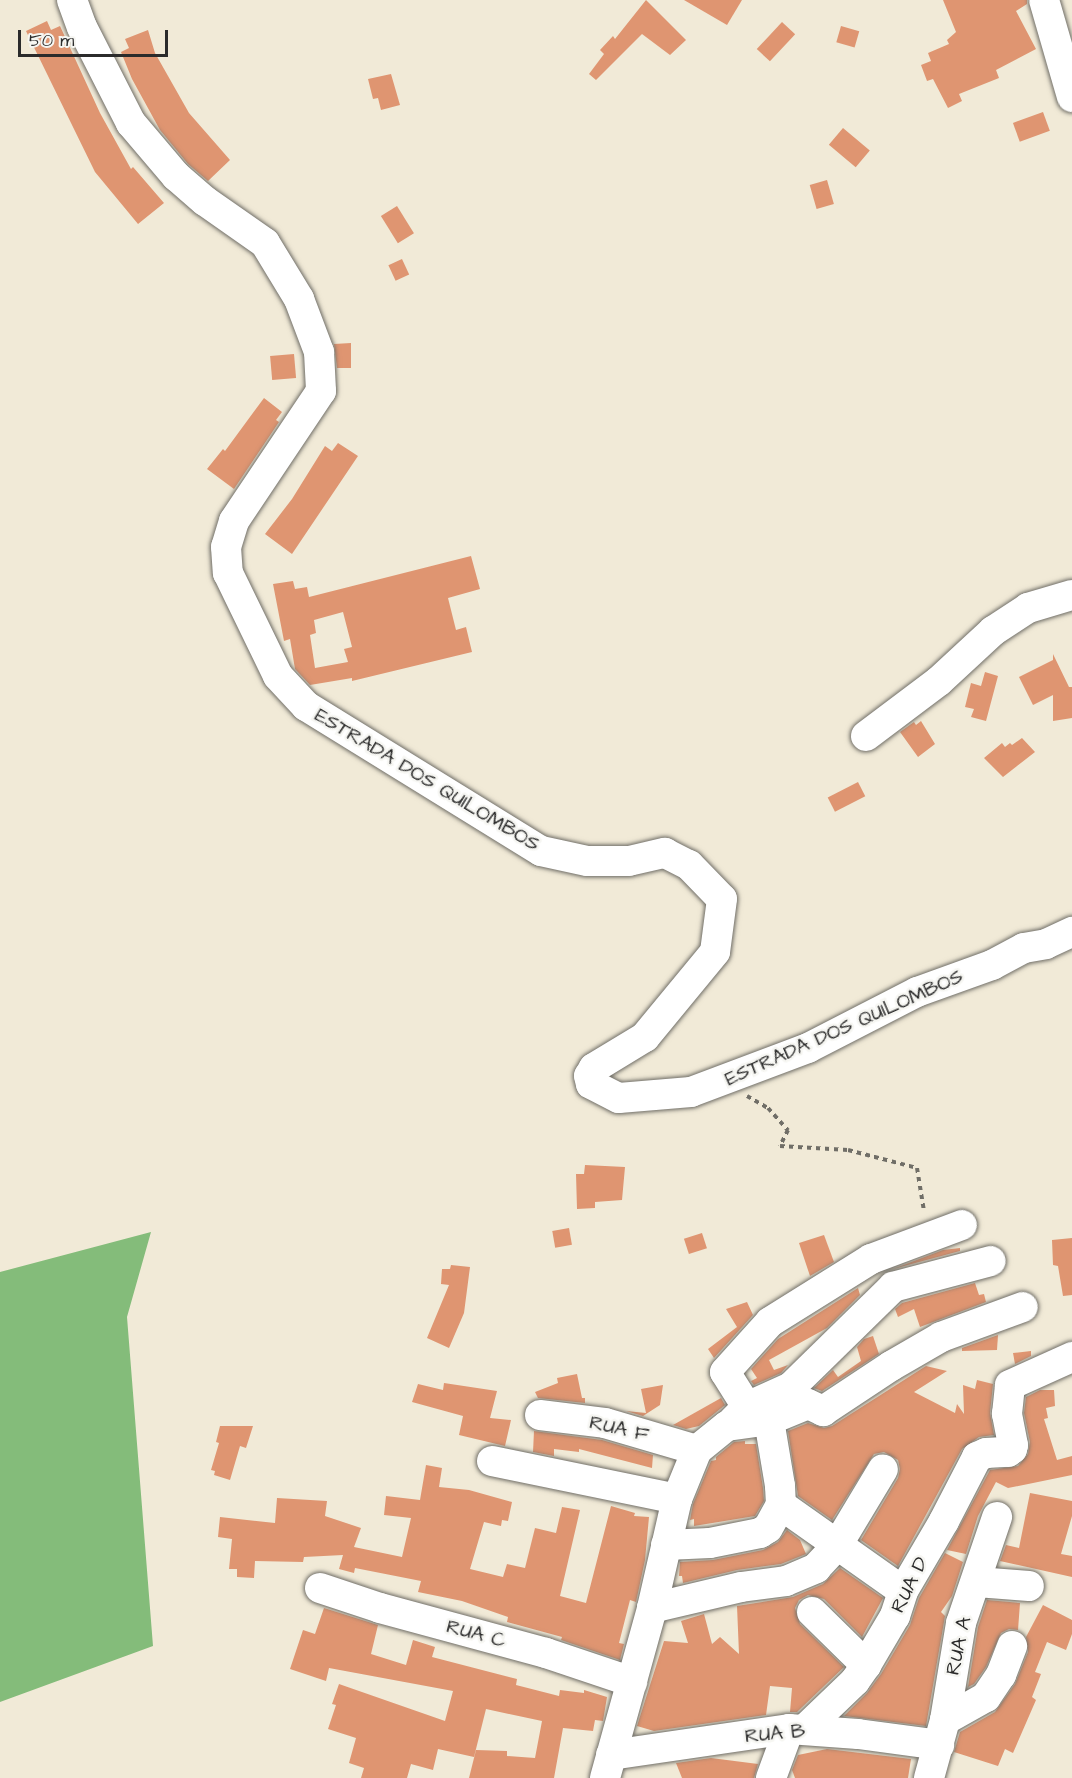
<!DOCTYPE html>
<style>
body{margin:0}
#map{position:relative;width:1072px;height:1778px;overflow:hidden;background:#f1ead7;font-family:"Architects Daughter",sans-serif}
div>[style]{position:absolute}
.forest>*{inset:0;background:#84bc7a}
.building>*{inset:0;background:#df9571;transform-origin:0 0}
.path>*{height:4px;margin-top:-2px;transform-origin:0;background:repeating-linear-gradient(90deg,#706e67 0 4.5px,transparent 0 9px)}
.roads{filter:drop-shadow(0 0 2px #706e67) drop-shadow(0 0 2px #706e67)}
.minor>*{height:30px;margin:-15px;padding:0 15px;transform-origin:15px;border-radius:15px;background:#fff}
span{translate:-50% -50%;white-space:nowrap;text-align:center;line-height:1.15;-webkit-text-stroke:5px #f6f6f2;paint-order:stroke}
.street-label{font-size:20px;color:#2b2b2b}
.scale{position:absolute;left:18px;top:30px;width:150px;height:27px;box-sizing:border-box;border:3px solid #2b2b2b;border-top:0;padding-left:8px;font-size:18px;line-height:21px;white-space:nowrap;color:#2b2b2b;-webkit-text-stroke:4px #f6f6f2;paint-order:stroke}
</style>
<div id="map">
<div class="forest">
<i style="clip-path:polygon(151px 1232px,127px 1317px,153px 1646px,0 1702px,0 1272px)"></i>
</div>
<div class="building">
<i style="clip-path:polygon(646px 0,686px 40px,670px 55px,642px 34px,596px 80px,589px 74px,604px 54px,600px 50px,613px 36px,615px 39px)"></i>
<i style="clip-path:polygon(684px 0,742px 0,727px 25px)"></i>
<i style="clip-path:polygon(943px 0,1027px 0,1027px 4px,1016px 11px,1036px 49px,996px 70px,999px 78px,959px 94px,962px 101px,948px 108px,933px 79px,927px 81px,921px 65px,931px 61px,928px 53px,949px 44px,947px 40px,956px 32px)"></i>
<i style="clip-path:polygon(47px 21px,51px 30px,60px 26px,100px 113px,131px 169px,133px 167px,164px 203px,138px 224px,95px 172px,26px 31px)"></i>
<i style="left:782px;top:22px;width:18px;height:37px;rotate:43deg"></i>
<i style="left:841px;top:26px;width:19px;height:17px;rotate:16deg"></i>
<i style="clip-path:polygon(148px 30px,155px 53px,189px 113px,230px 160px,208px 181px,188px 164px,160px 130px,132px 79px,121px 52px,129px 48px,125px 39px)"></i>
<i style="clip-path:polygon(391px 74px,400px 105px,381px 110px,378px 98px,373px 99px,368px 79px)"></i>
<i style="left:1043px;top:112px;width:20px;height:32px;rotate:70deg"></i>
<i style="left:843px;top:128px;width:35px;height:22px;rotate:40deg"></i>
<i style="left:827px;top:180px;width:25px;height:18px;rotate:74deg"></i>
<i style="left:397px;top:206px;width:32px;height:19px;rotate:58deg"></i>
<i style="left:402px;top:259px;width:17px;height:15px;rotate:65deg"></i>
<i style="clip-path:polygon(351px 343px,351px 368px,337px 368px,334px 344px)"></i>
<i style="left:294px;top:354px;width:24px;height:24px;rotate:85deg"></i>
<i style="clip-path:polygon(264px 398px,282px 412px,276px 420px,279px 422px,234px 489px,207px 469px,223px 449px,225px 451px)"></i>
<i style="clip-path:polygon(338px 443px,358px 456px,292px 554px,265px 534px,292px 499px,325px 446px,332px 451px)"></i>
<i style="clip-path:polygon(evenodd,471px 556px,480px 589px,448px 598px,456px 630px,466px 627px,472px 652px,352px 681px,352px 678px,310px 685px,295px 669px,290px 639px,284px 641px,273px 584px,293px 581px,295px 589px,307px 587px,309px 597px,471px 556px,343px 612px,352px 647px,344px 649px,348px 662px,315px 668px,310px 635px,316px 633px,314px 620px,343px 612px)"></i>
<i style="clip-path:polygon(1053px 654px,1069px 687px,1072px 687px,1072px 718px,1053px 721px,1053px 695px,1033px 705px,1019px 677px,1053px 660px)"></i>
<i style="clip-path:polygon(985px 672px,998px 676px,986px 721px,971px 717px,974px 709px,965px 707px,971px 683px,981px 686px)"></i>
<i style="clip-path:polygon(921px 721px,935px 744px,918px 757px,900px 732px,914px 722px,916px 725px)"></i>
<i style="clip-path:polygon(1022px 738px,1035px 752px,1003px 777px,984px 758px,1002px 743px,1005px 747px,1010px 743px,1012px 745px)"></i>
<i style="left:858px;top:782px;width:16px;height:34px;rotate:63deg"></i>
<i style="clip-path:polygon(585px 1165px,625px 1167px,622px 1200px,595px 1202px,595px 1208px,577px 1209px,576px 1174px,584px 1174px)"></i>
<i style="left:569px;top:1228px;width:17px;height:17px;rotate:80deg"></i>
<i style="left:702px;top:1233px;width:16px;height:19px;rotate:72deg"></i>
<i style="clip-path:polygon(824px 1235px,834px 1262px,810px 1276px,799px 1243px)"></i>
<i style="clip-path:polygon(1072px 1238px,1072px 1295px,1063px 1296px,1058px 1266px,1053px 1265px,1052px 1240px)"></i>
<i style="clip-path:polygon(960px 1248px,960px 1251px,893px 1269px,943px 1250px)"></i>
<i style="clip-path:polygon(451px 1265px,470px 1267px,464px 1313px,449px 1348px,427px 1338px,449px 1285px,441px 1284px,442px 1269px,450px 1269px)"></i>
<i style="clip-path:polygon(975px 1283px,979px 1295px,984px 1294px,986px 1302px,920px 1327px,914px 1309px,898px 1317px,895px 1309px,902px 1303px)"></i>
<i style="clip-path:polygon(858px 1288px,860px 1295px,827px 1328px,769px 1360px,774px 1370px,788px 1365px,781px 1373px,754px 1385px,751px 1381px,757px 1378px,751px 1369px,778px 1339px)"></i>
<i style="clip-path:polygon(747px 1302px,753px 1315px,714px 1358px,708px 1349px,737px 1327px,726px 1309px)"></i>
<i style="clip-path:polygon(998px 1335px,997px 1350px,962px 1351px,962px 1348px)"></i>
<i style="clip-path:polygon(873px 1336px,879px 1354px,822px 1391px,814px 1388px,833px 1370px,838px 1377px,861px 1361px,857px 1347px,864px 1339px)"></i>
<i style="clip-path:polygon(1031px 1351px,1031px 1356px,1015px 1364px,1013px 1353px)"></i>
<i style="clip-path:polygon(926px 1366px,947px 1371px,914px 1392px,955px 1413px,957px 1404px,964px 1414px,963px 1385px,975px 1389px,977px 1380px,993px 1384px,990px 1413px,994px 1435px,979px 1437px,962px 1449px,898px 1566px,861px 1540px,898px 1478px,900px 1469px,898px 1460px,884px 1452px,874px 1454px,832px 1520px,798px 1496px,788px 1431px,808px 1423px,824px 1428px,832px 1426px)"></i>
<i style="clip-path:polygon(577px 1374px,582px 1398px,585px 1398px,585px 1403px,538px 1398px,535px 1392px,558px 1383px,557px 1378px)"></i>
<i style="clip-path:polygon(444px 1383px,497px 1391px,490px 1418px,511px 1420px,505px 1446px,459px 1435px,463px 1416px,412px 1402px,418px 1384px,443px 1390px)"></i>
<i style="clip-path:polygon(663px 1385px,660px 1405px,643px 1416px,626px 1411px,646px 1413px,641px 1389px)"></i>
<i style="clip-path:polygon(1040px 1390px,1054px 1390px,1055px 1406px,1046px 1408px,1048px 1418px,1044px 1419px,1057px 1460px,1072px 1456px,1072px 1475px,1008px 1488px,996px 1482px,978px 1516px,966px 1554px,947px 1550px,990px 1470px,1018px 1466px,1028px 1454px,1030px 1442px,1024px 1413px,1026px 1397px)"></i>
<i style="clip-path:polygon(721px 1398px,725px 1405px,699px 1426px,686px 1429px,673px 1425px)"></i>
<i style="clip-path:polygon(220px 1426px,253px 1426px,246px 1448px,240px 1446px,230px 1480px,214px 1475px,215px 1471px,211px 1470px,219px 1443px,216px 1442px)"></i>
<i style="clip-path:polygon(534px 1431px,602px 1440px,653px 1455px,652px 1468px,579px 1449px,579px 1452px,554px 1449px,554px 1456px,533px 1452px)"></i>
<i style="clip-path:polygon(745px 1441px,745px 1444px,756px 1444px,763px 1488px,764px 1501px,755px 1516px,694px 1526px,694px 1519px,690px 1520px,693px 1504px,711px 1461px,716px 1460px,716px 1457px,734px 1442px)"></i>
<i style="clip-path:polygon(426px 1465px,442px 1468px,439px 1487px,469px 1490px,512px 1502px,508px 1521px,502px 1520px,501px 1526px,484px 1522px,470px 1569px,503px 1577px,507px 1564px,525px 1568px,535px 1528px,556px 1533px,562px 1507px,580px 1510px,560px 1596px,586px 1603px,611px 1506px,635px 1513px,634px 1516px,649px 1517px,645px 1560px,636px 1602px,630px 1600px,619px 1643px,624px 1644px,620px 1660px,561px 1640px,562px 1637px,507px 1622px,508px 1617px,462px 1601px,418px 1592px,421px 1581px,355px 1568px,354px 1573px,339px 1569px,343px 1555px,304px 1557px,303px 1562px,255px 1561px,254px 1578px,237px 1577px,237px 1569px,229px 1569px,232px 1539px,218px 1537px,220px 1517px,275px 1523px,277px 1498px,327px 1501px,325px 1516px,361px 1528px,354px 1547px,402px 1557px,411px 1518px,384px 1515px,386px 1496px,420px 1500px)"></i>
<i style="clip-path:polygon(1030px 1493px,1072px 1501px,1072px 1516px,1061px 1554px,1072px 1556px,1072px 1577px,1000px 1561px,1006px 1545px,1019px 1548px)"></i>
<i style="clip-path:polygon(787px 1530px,800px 1540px,806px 1554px,781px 1564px,737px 1570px,683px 1583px,682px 1576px,679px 1576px,680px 1562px,713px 1560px,763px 1550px,778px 1542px)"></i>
<i style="clip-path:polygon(945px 1553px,963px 1562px,952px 1596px,941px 1612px,945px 1616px,926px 1726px,844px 1716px,867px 1693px,881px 1674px,910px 1625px,919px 1598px)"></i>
<i style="clip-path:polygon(840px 1568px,883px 1598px,862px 1637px,824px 1599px,808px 1595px,799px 1600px,795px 1608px,800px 1624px,844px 1667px,797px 1712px,790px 1712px,792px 1688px,770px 1686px,766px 1715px,654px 1731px,637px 1726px,664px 1641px,688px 1643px,681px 1621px,704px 1614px,712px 1644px,720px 1637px,739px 1654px,737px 1606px,793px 1597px,823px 1584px)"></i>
<i style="clip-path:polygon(987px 1600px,1020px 1603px,1018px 1630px,1009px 1629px,1001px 1633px,986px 1667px,974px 1684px,968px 1687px,978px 1627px)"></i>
<i style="clip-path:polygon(1043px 1605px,1072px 1620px,1072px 1634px,1066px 1650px,1047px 1642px,1035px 1672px,1041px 1674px,1032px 1697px,1036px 1700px,1013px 1753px,1005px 1749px,998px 1766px,954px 1752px,960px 1732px,995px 1712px,1015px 1684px,1028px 1652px,1026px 1637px)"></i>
<i style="clip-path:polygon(324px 1608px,378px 1625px,371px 1654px,406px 1665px,413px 1640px,435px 1647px,432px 1657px,517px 1679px,516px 1685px,559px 1696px,560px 1690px,584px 1693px,584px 1690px,607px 1697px,603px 1721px,595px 1720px,593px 1731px,563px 1728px,554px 1778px,469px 1778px,476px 1750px,507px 1751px,507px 1756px,535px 1758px,542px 1721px,486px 1709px,474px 1757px,438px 1749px,433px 1770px,411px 1764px,407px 1778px,361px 1778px,364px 1768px,349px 1763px,356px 1738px,328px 1729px,336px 1705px,332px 1704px,339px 1684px,445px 1721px,453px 1691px,329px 1668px,326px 1681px,290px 1669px,303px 1630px,315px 1634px)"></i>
<i style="clip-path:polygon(827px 1749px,911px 1759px,908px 1778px,795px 1778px,792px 1770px,798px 1755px)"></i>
<i style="clip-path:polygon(711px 1758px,758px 1764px,754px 1778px,682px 1778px,676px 1763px)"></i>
</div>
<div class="path">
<i style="left:747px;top:1096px;width:24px;rotate:30deg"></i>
<i style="left:768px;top:1108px;width:30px;rotate:48deg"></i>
<i style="left:788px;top:1130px;width:18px;rotate:117deg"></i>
<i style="left:780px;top:1146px;width:68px;rotate:3.4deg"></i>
<i style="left:848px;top:1150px;width:71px;rotate:14.6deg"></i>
<i style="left:917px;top:1168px;width:44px;rotate:80.8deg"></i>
</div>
<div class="roads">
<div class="minor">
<i style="left:72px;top:0;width:29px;rotate:70deg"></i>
<i style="left:82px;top:27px;width:108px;rotate:63deg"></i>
<i style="left:131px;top:123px;width:70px;rotate:49.7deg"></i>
<i style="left:176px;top:176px;width:38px;rotate:41deg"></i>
<i style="left:205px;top:201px;width:73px;rotate:35deg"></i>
<i style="left:265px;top:243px;width:66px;rotate:58.7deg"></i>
<i style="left:299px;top:299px;width:57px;rotate:69.3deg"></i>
<i style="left:319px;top:352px;width:39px;rotate:87deg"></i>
<i style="left:321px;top:391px;width:156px;rotate:123.8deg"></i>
<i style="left:234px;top:521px;width:27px;rotate:107deg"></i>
<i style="left:226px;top:547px;width:26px;rotate:86deg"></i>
<i style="left:228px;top:573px;width:114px;rotate:64.1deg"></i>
<i style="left:278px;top:676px;width:41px;rotate:47deg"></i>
<i style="left:306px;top:706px;width:276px;rotate:31.7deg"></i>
<i style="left:541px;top:851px;width:47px;rotate:12.3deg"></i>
<i style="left:587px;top:861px;width:42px"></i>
<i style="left:629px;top:861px;width:37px;rotate:-13deg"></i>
<i style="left:665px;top:853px;width:27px;rotate:27deg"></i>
<i style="left:689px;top:865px;width:47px;rotate:45.9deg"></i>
<i style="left:722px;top:899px;width:53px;rotate:97.5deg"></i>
<i style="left:715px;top:952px;width:110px;rotate:129.5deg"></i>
<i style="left:645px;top:1037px;width:60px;rotate:148.7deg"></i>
<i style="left:594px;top:1068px;width:9px;rotate:122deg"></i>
<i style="left:589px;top:1076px;width:8px;rotate:76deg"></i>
<i style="left:591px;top:1084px;width:31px;rotate:27deg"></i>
<i style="left:619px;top:1098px;width:72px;rotate:-4.8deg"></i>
<i style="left:691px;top:1092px;width:125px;rotate:-20.6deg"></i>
<i style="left:808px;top:1048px;width:123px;rotate:-27.2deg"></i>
<i style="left:917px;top:992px;width:80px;rotate:-19.8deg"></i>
<i style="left:992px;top:965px;width:36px;rotate:-28deg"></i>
<i style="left:1024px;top:948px;width:22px;rotate:-10deg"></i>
<i style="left:1046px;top:944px;width:29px;rotate:-25deg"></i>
<i style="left:1044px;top:0;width:101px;rotate:73.9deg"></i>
<i style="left:866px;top:736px;width:91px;rotate:-37deg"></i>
<i style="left:939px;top:681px;width:74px;rotate:-42.8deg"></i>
<i style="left:993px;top:631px;width:42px;rotate:-33.3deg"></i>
<i style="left:1028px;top:608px;width:46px;rotate:-16.5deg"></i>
<i style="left:747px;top:1407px;width:41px;rotate:-122.2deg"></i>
<i style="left:725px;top:1372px;width:67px;rotate:-48deg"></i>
<i style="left:770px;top:1322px;width:119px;rotate:-32deg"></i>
<i style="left:871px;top:1259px;width:97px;rotate:-20.5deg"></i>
<i style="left:540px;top:1415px;width:65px;rotate:7deg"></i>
<i style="left:605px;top:1423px;width:96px;rotate:16.4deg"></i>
<i style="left:769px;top:1420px;width:67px;rotate:80.5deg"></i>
<i style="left:780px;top:1486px;width:19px;rotate:87deg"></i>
<i style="left:781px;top:1505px;width:149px;rotate:35.2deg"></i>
<i style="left:733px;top:1421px;width:20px;rotate:-45deg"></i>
<i style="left:747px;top:1407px;width:48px;rotate:-24.4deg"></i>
<i style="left:791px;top:1387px;width:143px;rotate:-44.4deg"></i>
<i style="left:893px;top:1287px;width:101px;rotate:-14.9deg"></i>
<i style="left:492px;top:1461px;width:189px;rotate:11.6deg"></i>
<i style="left:666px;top:1545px;width:44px;rotate:-2.6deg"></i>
<i style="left:710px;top:1543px;width:51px;rotate:-11.3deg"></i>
<i style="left:760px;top:1533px;width:9px;rotate:-32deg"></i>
<i style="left:768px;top:1528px;width:26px;rotate:-61deg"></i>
<i style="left:977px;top:1582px;width:52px;rotate:4.4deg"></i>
<i style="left:320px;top:1588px;width:63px;rotate:18.4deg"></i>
<i style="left:380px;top:1608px;width:172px;rotate:15.2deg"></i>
<i style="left:546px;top:1653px;width:91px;rotate:18.6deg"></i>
<i style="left:652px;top:1608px;width:91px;rotate:-13.3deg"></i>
<i style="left:741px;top:1587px;width:45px;rotate:-7.6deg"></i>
<i style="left:786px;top:1581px;width:33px;rotate:-23deg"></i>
<i style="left:816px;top:1568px;width:33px;rotate:-47deg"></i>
<i style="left:838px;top:1544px;width:87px;rotate:-59deg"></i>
<i style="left:812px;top:1612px;width:76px;rotate:44.5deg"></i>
<i style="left:945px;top:1720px;width:47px;rotate:-29.3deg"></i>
<i style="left:986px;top:1697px;width:27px;rotate:-56deg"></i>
<i style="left:1001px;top:1675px;width:31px;rotate:-69deg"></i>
<i style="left:805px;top:1729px;width:69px;rotate:-43.8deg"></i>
<i style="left:855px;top:1681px;width:19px;rotate:-55deg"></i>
<i style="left:866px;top:1665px;width:57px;rotate:-59.4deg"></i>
<i style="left:895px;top:1616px;width:26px;rotate:-72deg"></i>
<i style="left:903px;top:1591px;width:81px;rotate:-59.6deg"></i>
<i style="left:944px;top:1521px;width:72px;rotate:-62.7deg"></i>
<i style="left:977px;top:1457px;width:10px;rotate:-24deg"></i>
<i style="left:986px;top:1453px;width:22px;rotate:-3deg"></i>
<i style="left:1008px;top:1452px;width:5px;rotate:-37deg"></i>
<i style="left:1012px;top:1449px;width:4px;rotate:-76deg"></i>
<i style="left:1013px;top:1445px;width:32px;rotate:-101deg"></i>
<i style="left:1007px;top:1414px;width:29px;rotate:-84deg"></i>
<i style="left:1010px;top:1385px;width:68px;rotate:-24.3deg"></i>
<i style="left:611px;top:1755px;width:180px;rotate:-8.3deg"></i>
<i style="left:789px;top:1729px;width:69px;rotate:4.1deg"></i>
<i style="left:858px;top:1734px;width:82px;rotate:7.7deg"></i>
<i style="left:605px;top:1778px;width:176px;rotate:-74.5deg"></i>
<i style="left:652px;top:1608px;width:112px;rotate:-77.1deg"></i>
<i style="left:677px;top:1499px;width:53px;rotate:-67.8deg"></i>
<i style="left:697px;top:1450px;width:38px;rotate:-39deg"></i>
<i style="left:727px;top:1426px;width:42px;rotate:-8.1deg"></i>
<i style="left:769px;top:1420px;width:42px;rotate:-22.3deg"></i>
<i style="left:808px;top:1404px;width:17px;rotate:25deg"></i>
<i style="left:823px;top:1411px;width:82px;rotate:-33.5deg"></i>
<i style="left:891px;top:1366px;width:58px;rotate:-30.1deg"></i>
<i style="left:941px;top:1337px;width:87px;rotate:-20.1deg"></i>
<i style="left:771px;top:1778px;width:52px;rotate:-69.8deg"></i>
<i style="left:929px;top:1778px;width:60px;rotate:-74.6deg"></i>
<i style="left:945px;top:1720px;width:98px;rotate:-80.6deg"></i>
<i style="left:961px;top:1623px;width:112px;rotate:-71.2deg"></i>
</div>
</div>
<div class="street-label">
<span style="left:427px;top:780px;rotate:31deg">ESTRADA DOS QUILOMBOS</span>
<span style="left:844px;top:1028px;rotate:-24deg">ESTRADA DOS QUILOMBOS</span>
<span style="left:619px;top:1429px;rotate:13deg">RUA F</span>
<span style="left:910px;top:1585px;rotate:-64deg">RUA D</span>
<span style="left:476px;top:1634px;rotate:15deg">RUA C</span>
<span style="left:959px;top:1646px;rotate:-78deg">RUA A</span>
<span style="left:775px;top:1734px;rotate:-5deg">RUA B</span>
</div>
<div class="scale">50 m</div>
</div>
